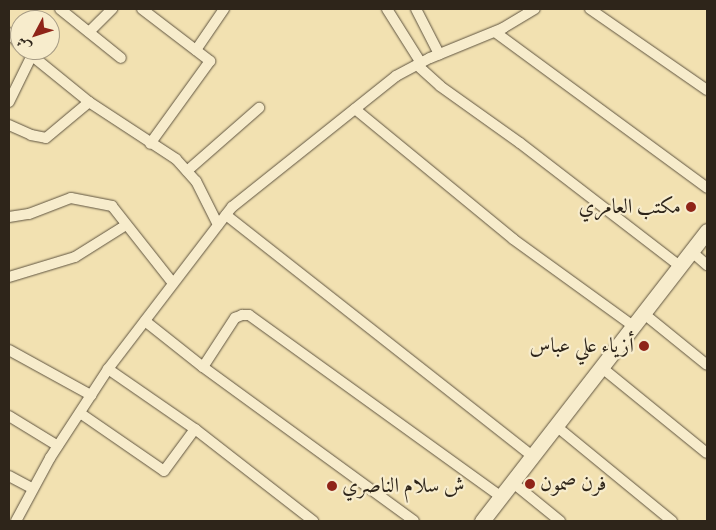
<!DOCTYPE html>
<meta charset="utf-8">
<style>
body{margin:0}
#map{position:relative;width:716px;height:530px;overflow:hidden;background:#f2e1b1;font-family:"IM FELL Double Pica",Amiri,serif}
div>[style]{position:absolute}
.roads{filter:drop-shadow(0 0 1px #5f5440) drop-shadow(0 0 1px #5f5440)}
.street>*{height:10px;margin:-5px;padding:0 5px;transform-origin:5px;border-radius:5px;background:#f7eccc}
.secondary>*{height:15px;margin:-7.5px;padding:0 7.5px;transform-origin:7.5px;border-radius:7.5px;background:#f7eccc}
.dots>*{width:14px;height:14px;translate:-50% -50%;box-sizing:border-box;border:2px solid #f7eccc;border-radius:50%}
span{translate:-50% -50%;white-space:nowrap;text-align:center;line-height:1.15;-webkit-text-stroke:4.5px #f7eccc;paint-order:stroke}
.poi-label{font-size:21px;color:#2e251a}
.right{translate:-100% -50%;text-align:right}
.left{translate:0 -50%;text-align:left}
.frame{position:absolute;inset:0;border:10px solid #2e251a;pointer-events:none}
.north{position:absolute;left:10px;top:10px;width:50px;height:50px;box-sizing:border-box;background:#f7eccc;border:1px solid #a79c85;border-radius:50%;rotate:230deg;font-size:14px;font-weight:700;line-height:20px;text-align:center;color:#2e251a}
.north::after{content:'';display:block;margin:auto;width:18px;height:22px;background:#8f2418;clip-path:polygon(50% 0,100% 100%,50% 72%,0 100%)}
</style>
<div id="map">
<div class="roads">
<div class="street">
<i style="left:60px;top:9px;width:78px;rotate:38.8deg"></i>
<i style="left:142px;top:9px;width:86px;rotate:37.4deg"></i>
<i style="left:210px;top:61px;width:102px;rotate:125.9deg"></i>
<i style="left:387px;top:9px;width:64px;rotate:57.8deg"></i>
<i style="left:416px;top:9px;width:51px;rotate:62.9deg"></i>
<i style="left:590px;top:9px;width:142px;rotate:34.7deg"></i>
<i style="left:89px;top:32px;width:33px;rotate:-45deg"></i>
<i style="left:495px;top:32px;width:263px;rotate:36.3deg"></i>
<i style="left:9px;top:33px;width:16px;rotate:47deg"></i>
<i style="left:25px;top:50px;width:82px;rotate:39.1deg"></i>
<i style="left:89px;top:102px;width:104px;rotate:33.2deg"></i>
<i style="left:176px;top:159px;width:30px;rotate:48deg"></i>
<i style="left:196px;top:181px;width:49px;rotate:63.4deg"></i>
<i style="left:196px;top:50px;width:50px;rotate:-55.7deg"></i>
<i style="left:417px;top:65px;width:31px;rotate:42deg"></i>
<i style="left:440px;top:86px;width:98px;rotate:35.5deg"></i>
<i style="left:520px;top:143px;width:203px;rotate:37.6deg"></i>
<i style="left:9px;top:102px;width:50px;rotate:-63.9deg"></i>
<i style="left:355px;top:109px;width:205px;rotate:39.4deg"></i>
<i style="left:513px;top:239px;width:148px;rotate:35.9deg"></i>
<i style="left:9px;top:125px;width:24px;rotate:24deg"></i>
<i style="left:31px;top:135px;width:15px;rotate:11deg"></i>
<i style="left:46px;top:138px;width:56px;rotate:-39.9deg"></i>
<i style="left:187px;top:171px;width:96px;rotate:-41.2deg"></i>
<i style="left:226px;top:215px;width:390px;rotate:38.2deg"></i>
<i style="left:9px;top:217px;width:20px;rotate:-9deg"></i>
<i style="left:29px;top:214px;width:45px;rotate:-20.9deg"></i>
<i style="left:71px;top:198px;width:42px;rotate:11deg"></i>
<i style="left:112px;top:206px;width:97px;rotate:51.7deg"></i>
<i style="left:692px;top:252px;width:20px;rotate:41deg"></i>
<i style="left:9px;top:277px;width:69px;rotate:-16.9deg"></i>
<i style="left:75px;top:257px;width:60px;rotate:-32.1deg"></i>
<i style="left:643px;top:313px;width:82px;rotate:39.1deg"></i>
<i style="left:145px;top:321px;width:74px;rotate:38.4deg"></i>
<i style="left:203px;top:367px;width:261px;rotate:36.1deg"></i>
<i style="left:9px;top:350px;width:94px;rotate:28.8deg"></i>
<i style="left:203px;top:367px;width:59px;rotate:-56.9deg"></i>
<i style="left:235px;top:318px;width:8px;rotate:-23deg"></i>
<i style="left:242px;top:315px;width:7px"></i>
<i style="left:249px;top:315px;width:311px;rotate:35.8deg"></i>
<i style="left:601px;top:367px;width:136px;rotate:39.1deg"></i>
<i style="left:108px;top:369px;width:106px;rotate:34.6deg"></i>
<i style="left:195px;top:429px;width:150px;rotate:37.9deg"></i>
<i style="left:80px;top:413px;width:102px;rotate:34.6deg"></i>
<i style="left:164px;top:471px;width:52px;rotate:-53.6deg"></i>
<i style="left:9px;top:416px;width:57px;rotate:31.5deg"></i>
<i style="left:556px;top:426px;width:150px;rotate:39.3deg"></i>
<i style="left:9px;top:476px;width:27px;rotate:28deg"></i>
<i style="left:512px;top:482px;width:62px;rotate:39.1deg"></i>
<i style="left:16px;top:521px;width:72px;rotate:-61.6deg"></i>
<i style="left:50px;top:458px;width:106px;rotate:-56.9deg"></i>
<i style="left:108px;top:369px;width:204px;rotate:-52.6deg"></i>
<i style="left:232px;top:207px;width:210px;rotate:-38.6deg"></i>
<i style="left:396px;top:76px;width:38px;rotate:-28deg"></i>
<i style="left:430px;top:58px;width:79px;rotate:-22.3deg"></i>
<i style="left:503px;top:28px;width:37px;rotate:-31deg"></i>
</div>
<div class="secondary">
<i style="left:482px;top:521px;width:367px;rotate:-52.2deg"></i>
</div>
</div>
<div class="dots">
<i style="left:691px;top:207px;background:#8f2418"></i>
<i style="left:644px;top:346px;background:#8f2418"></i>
<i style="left:530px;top:484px;background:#8f2418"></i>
<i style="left:332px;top:486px;background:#8f2418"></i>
</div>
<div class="poi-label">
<span class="right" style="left:681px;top:207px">مكتب العامري</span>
<span class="right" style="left:634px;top:346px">أزياء علي عباس</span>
<span class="left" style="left:540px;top:484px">فرن صمون</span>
<span class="left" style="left:342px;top:486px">ش سلام الناصري</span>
</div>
<div class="frame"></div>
<div class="north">ش</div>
</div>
